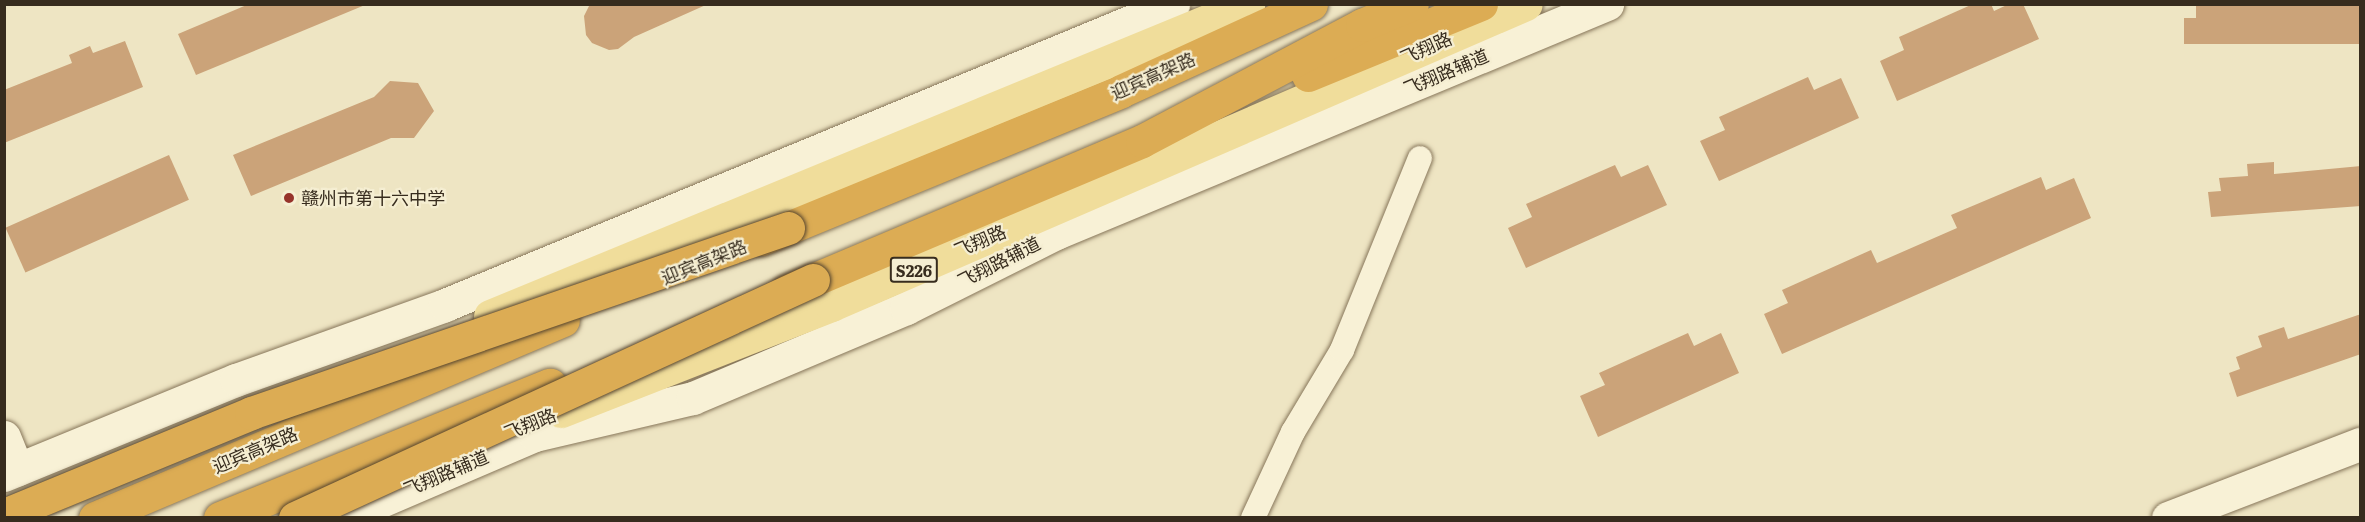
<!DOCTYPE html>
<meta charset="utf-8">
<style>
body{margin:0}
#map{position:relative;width:2365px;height:522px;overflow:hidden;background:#eee5c3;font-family:Literata,"Noto Sans SC",serif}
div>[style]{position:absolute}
.building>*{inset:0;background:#cba379;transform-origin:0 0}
.roads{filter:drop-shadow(0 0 2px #87765a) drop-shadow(0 0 2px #87765a)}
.street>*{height:24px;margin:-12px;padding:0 12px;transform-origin:12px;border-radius:12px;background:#f8f1d6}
.secondary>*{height:33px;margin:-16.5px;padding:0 16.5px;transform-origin:16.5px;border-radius:16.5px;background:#f8f1d6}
.primary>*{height:33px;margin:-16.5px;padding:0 16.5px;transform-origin:16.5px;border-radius:16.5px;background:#f0dd9b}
.highway>*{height:33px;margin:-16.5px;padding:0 16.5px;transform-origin:16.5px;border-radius:16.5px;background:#dcac54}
.bridges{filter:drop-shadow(0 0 2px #55442e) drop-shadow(0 0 2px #55442e)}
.highway-bridge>*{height:33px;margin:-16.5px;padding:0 16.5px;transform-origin:16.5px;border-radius:16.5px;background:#dcac54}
.dots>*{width:16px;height:16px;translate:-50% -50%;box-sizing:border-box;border:3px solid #f5eed2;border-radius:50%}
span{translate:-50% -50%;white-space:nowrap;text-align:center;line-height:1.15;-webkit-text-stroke:4.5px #f5eed2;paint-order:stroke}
.shield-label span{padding:2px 4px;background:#f5eed2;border:2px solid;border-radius:4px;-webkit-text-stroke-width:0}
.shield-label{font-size:16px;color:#372c1e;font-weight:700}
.street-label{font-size:18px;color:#372c1e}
.poi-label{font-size:18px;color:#372c1e}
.left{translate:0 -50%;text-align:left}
.frame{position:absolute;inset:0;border:6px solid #372c1e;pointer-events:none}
</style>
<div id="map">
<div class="building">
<i style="clip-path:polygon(249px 4px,365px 4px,365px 5px,196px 75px,178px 34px)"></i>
<i style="clip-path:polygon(590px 4px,708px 4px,634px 37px,618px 49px,609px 50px,592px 43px,586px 35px,584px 16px)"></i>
<i style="clip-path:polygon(1973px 4px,1991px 4px,1994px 11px,2009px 4px,2023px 4px,2039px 39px,1897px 101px,1880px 61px,1904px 50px,1899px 37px)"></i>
<i style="clip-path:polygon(2308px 4px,2361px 4px,2361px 44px,2184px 44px,2184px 18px,2196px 18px,2196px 5px)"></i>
<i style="clip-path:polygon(125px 41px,143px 87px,4px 143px,4px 90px,72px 63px,69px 55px,90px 46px,93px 53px)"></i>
<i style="clip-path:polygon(1808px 77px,1814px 90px,1841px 78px,1859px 118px,1719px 181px,1700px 141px,1725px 130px,1719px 117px)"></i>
<i style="clip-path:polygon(390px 81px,418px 83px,434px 111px,414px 138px,391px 138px,251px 196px,233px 155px,374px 97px)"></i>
<i style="left:169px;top:155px;width:49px;height:179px;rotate:66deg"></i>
<i style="clip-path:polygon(2274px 162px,2274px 174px,2361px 166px,2361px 206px,2211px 217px,2208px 192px,2221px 191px,2219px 178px,2248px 176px,2247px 164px)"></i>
<i style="clip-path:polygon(1615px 165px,1621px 177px,1648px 165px,1667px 205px,1526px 268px,1508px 228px,1532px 217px,1526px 204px)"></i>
<i style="clip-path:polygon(2041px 177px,2046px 190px,2074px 178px,2091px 218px,1782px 354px,1764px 314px,1788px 303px,1782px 290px,1871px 250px,1877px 263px,1957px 228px,1951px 215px)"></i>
<i style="clip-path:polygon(2361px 314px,2361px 354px,2237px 397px,2229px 373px,2240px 369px,2236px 357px,2262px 347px,2258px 336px,2284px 327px,2288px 339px)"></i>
<i style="clip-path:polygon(1688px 333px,1694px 346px,1721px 333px,1739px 373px,1598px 437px,1580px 396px,1605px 385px,1599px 373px)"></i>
</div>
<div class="roads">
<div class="street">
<i style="left:1253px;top:518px;width:95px;rotate:-65.1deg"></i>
<i style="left:1293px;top:432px;width:96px;rotate:-59.1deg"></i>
<i style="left:1342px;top:350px;width:207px;rotate:-67.9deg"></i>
</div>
<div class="secondary">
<i style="left:4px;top:437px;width:35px;rotate:68deg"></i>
<i style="left:4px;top:475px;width:251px;rotate:-22.3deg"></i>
<i style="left:236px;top:380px;width:222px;rotate:-19.7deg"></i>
<i style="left:445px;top:305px;width:788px;rotate:-22.46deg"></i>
<i style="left:354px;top:518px;width:27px;rotate:-34deg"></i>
<i style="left:376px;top:503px;width:173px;rotate:-23.2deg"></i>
<i style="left:535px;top:435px;width:162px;rotate:-13.2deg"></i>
<i style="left:693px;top:398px;width:231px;rotate:-22.9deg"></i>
<i style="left:906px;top:308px;width:168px;rotate:-26.6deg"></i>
<i style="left:1056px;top:233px;width:597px;rotate:-22.57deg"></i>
<i style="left:2168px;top:518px;width:206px;rotate:-21.1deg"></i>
</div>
<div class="primary">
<i style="left:490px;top:316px;width:820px;rotate:-22.37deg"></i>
<i style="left:561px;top:411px;width:290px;rotate:-21.4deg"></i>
<i style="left:831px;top:305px;width:757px;rotate:-23.42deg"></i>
</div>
<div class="highway">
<i style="left:1308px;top:75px;width:187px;rotate:-22.3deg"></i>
<i style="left:761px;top:239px;width:389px;rotate:-22.3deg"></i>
<i style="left:1121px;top:91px;width:209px;rotate:-24.6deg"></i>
<i style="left:787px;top:291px;width:385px;rotate:-22.9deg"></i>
<i style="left:1142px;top:141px;width:249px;rotate:-27.8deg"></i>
<i style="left:1362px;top:25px;width:54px;rotate:-22.8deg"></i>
<i style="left:95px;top:518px;width:508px;rotate:-22.93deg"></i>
<i style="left:220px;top:518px;width:356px;rotate:-22deg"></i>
</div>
</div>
<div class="bridges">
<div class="highway-bridge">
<i style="left:4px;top:515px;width:267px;rotate:-22.4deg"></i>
<i style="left:251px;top:413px;width:568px;rotate:-19.01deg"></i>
<i style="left:295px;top:518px;width:570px;rotate:-24.68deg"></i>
</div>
</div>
<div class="dots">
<i style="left:289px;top:198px;background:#96332a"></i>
</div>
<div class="shield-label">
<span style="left:914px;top:270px">S226</span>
</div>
<div class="street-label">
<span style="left:1426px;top:48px;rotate:-24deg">飞翔路</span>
<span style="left:1446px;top:72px;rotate:-23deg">飞翔路辅道</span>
<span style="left:1153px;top:76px;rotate:-24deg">迎宾高架路</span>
<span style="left:980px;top:241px;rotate:-23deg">飞翔路</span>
<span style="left:704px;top:262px;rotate:-22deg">迎宾高架路</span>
<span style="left:999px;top:262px;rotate:-27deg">飞翔路辅道</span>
<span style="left:530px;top:424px;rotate:-22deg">飞翔路</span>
<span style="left:255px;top:450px;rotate:-23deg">迎宾高架路</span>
<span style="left:446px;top:473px;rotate:-23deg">飞翔路辅道</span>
</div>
<div class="poi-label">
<span class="left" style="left:301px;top:198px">赣州市第十六中学</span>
</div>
<div class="frame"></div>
</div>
